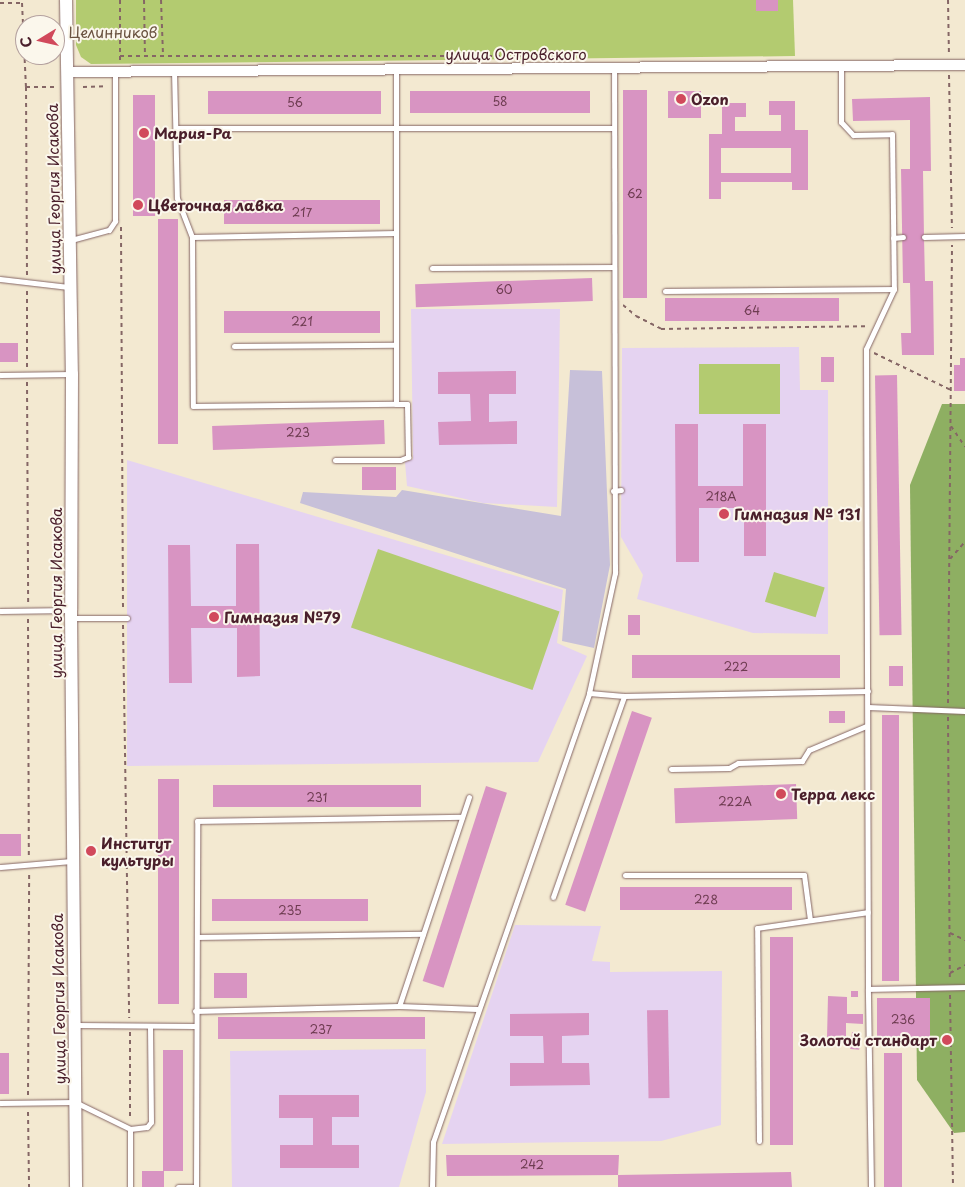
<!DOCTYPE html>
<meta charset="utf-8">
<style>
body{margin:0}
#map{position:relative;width:965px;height:1187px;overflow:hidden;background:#f3e9d1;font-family:"Playpen Sans",sans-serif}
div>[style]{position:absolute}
.built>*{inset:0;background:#e5d3f1}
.industrial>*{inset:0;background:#c7c0d9}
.green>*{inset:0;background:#b3cb70;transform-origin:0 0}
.forest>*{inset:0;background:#8eaf62}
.building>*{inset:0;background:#d894c2;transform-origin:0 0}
.path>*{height:2px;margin-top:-1px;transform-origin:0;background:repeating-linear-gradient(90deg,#856665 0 4px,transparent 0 8px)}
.roads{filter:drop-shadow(0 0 1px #856665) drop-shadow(0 0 1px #856665)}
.service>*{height:5px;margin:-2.5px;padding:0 2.5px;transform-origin:2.5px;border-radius:2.5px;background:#fff}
.minor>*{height:10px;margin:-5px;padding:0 5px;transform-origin:5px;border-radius:5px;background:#fff}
.tertiary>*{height:12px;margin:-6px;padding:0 6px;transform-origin:6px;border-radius:6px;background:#fff}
.dots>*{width:14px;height:14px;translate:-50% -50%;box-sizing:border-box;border:2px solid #fbf7ec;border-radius:50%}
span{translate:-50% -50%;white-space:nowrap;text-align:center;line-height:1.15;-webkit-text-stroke:4px #fbf7ec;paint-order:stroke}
.number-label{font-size:12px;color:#6e3c51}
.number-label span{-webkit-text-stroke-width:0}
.park-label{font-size:15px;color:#6a5340}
.street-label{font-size:15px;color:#4a1f2b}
.poi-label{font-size:15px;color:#4a1f2b;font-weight:700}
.left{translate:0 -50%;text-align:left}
.right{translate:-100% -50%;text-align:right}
.north{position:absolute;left:15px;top:15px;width:50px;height:50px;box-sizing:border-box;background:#fbf7ec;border:1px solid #b4a19f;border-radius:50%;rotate:261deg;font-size:14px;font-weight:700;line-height:20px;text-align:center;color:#4a1f2b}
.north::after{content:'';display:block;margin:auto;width:18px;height:22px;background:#d1495b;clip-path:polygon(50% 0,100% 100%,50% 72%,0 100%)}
</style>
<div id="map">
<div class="built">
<i style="clip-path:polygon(411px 309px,560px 309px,557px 507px,483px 503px,407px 486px,405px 462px,413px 459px)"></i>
<i style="clip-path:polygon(799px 347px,800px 390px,828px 390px,828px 634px,753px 633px,637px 599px,643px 575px,621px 537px,622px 348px)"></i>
<i style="clip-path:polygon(127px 460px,563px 590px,557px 643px,587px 656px,538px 762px,127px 766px)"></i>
<i style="clip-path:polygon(515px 925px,601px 926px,592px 961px,610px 962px,610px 972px,722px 971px,721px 1125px,661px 1141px,442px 1144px)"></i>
<i style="clip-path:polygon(426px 1049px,426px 1092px,399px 1187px,232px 1187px,230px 1051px)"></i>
</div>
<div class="industrial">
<i style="clip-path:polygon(570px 370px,602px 371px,610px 565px,594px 648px,562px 641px,566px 589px,300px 503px,303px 492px,396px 497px,402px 490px,561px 516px)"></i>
</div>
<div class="green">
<i style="clip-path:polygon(76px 0,793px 0,795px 56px,91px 64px,81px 57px,76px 45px)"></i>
<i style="left:699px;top:364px;width:81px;height:50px"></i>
<i style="left:378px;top:549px;width:192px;height:83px;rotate:19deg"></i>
<i style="left:774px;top:572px;width:53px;height:31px;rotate:17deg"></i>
</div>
<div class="forest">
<i style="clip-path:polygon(942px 404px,965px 404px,965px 1132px,954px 1133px,917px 1080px,910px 485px)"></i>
</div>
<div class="building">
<i style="left:756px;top:0;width:22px;height:11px"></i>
<i style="left:623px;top:90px;width:24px;height:208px"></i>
<i style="left:381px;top:91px;width:23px;height:173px;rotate:90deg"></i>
<i style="left:590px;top:91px;width:22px;height:180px;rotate:90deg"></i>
<i style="left:668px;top:91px;width:33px;height:27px"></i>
<i style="left:133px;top:95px;width:22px;height:121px"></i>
<i style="clip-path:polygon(930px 97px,931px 171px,923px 171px,924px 237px,925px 281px,933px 281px,934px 355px,902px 355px,901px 333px,911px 333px,910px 283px,903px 283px,901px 169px,910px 169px,910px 120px,853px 121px,852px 99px)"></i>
<i style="clip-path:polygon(evenodd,769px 101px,795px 101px,795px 130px,808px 130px,808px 190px,792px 190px,792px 182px,721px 182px,721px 199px,709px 199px,709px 134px,722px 134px,722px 103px,746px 103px,746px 117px,735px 117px,735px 131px,781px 131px,781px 115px,769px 115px,769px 101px,721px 148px,791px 148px,791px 173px,721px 173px,721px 148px)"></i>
<i style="left:380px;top:200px;width:24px;height:156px;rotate:90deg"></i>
<i style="left:158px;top:219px;width:20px;height:225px"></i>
<i style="left:592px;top:278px;width:23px;height:177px;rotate:88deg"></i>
<i style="left:839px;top:298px;width:23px;height:174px;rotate:90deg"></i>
<i style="left:380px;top:311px;width:22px;height:156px;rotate:90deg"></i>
<i style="left:0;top:343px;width:18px;height:19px"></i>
<i style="left:821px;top:357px;width:13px;height:25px"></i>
<i style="clip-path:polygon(960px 358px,965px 358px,965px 391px,954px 391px,954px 365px,960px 365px)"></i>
<i style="clip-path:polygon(516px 371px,516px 394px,489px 394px,489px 422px,517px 421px,517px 444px,439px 445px,438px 422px,471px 421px,470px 394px,438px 394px,438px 372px)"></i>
<i style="left:897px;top:375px;width:260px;height:22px;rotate:89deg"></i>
<i style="left:384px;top:420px;width:24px;height:172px;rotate:88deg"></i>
<i style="clip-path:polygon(675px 424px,698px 424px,698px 486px,743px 486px,743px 424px,766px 424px,766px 556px,744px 556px,744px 508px,699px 508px,699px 562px,676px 562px)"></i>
<i style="left:362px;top:467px;width:34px;height:23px"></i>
<i style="clip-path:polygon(236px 544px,259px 544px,260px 676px,237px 677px,237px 628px,191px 628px,192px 683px,169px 683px,168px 545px,190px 545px,191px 606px,236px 606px)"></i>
<i style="left:628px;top:615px;width:12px;height:20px"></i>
<i style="left:840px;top:655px;width:23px;height:208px;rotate:90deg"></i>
<i style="left:889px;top:666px;width:14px;height:20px"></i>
<i style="left:632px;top:711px;width:21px;height:205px;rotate:19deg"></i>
<i style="left:829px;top:711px;width:16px;height:12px"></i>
<i style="left:899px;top:715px;width:266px;height:17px;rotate:90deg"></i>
<i style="left:158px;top:779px;width:21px;height:225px"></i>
<i style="left:796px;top:784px;width:35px;height:122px;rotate:88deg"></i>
<i style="left:421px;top:785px;width:22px;height:208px;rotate:90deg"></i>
<i style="left:486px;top:786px;width:22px;height:205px;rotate:18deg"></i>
<i style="left:0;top:834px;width:21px;height:22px"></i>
<i style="left:792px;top:887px;width:23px;height:172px;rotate:90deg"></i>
<i style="left:368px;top:899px;width:22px;height:156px;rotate:90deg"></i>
<i style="left:770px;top:937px;width:23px;height:208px"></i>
<i style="left:214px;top:973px;width:33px;height:25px"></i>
<i style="left:851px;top:991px;width:7px;height:6px"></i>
<i style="clip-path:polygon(828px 996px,847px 997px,847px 1014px,863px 1014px,863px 1024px,846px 1023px,846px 1039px,827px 1038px)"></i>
<i style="left:930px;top:998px;width:44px;height:53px;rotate:90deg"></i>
<i style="left:668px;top:1010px;width:88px;height:21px;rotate:89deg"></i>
<i style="clip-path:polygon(589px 1013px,589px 1035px,562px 1036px,562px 1063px,589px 1063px,590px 1085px,510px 1086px,510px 1063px,544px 1063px,543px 1036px,510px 1036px,510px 1014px)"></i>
<i style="left:425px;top:1017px;width:22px;height:207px;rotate:90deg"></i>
<i style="left:852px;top:1032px;width:9px;height:17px;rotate:6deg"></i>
<i style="left:163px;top:1050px;width:20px;height:121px"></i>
<i style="left:0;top:1053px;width:9px;height:41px"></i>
<i style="left:884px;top:1053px;width:18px;height:134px"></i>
<i style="clip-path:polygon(279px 1095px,359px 1095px,359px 1117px,332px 1117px,332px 1145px,359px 1145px,359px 1168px,280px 1168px,280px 1145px,313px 1145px,313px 1118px,279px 1118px)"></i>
<i style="clip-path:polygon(446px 1155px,619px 1155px,618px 1175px,791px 1172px,792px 1187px,618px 1187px,618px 1175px,447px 1176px)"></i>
<i style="left:142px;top:1171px;width:22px;height:16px"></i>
</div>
<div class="path">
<i style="left:120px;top:0;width:60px;rotate:90deg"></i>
<i style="left:144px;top:0;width:55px;rotate:89deg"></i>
<i style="left:161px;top:0;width:55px;rotate:87.9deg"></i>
<i style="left:948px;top:0;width:55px;rotate:89deg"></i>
<i style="left:0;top:3px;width:22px"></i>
<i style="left:22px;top:3px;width:84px;rotate:87.3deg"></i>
<i style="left:26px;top:87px;width:188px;rotate:89.7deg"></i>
<i style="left:120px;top:56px;width:435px"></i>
<i style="left:949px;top:75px;width:153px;rotate:88.9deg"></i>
<i style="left:26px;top:87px;width:29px"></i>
<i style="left:83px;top:87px;width:23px;rotate:-2deg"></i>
<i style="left:121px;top:227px;width:383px;rotate:89.7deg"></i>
<i style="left:623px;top:305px;width:17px;rotate:40deg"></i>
<i style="left:636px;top:316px;width:28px;rotate:27deg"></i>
<i style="left:661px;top:329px;width:205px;rotate:-0.8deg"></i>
<i style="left:874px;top:353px;width:85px;rotate:25.7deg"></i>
<i style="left:27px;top:367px;width:78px;rotate:-90deg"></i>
<i style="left:27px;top:382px;width:220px;rotate:89.7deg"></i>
<i style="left:951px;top:426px;width:25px;rotate:56deg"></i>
<i style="left:950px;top:559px;width:23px;rotate:-49deg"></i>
<i style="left:28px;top:619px;width:238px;rotate:89.8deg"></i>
<i style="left:123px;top:625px;width:393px;rotate:89.1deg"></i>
<i style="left:948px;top:703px;width:458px;rotate:-89.5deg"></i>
<i style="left:948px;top:717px;width:263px;rotate:89.6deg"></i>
<i style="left:950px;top:933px;width:17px;rotate:25deg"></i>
<i style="left:950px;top:973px;width:17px;rotate:-28deg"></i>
<i style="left:950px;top:995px;width:192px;rotate:89.1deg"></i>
<i style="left:130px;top:1032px;width:88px;rotate:90deg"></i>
<i style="left:28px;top:1095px;width:223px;rotate:-89.7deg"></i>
<i style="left:28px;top:1112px;width:75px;rotate:89.2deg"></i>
</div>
<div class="roads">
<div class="service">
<i style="left:841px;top:67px;width:55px;rotate:90deg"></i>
<i style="left:841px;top:122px;width:18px;rotate:47deg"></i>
<i style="left:853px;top:135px;width:39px;rotate:-1deg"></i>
<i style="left:892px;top:134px;width:155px;rotate:89.3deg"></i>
<i style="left:894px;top:289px;width:66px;rotate:115deg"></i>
<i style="left:866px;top:349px;width:640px;rotate:89.82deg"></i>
<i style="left:174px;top:70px;width:128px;rotate:88.7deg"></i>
<i style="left:177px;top:198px;width:42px;rotate:69deg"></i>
<i style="left:192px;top:237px;width:169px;rotate:89.7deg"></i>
<i style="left:193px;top:406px;width:203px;rotate:-0.6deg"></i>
<i style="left:176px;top:128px;width:438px"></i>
<i style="left:192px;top:237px;width:204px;rotate:-1.1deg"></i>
<i style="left:924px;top:237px;width:41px;rotate:-1.4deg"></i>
<i style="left:893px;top:238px;width:10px;rotate:-6deg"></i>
<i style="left:71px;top:240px;width:39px;rotate:-15deg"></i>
<i style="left:109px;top:230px;width:11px;rotate:-56deg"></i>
<i style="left:115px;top:221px;width:149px;rotate:-90deg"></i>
<i style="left:432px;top:268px;width:182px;rotate:-0.3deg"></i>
<i style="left:0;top:279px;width:69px;rotate:6.6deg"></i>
<i style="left:665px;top:291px;width:229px;rotate:-0.5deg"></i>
<i style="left:234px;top:346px;width:162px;rotate:-0.4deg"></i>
<i style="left:0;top:375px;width:72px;rotate:-0.8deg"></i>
<i style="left:335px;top:460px;width:65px"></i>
<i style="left:400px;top:460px;width:9px;rotate:-21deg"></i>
<i style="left:408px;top:457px;width:53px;rotate:-91.1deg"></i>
<i style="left:407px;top:404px;width:11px;rotate:180deg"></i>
<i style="left:396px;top:404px;width:334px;rotate:-90deg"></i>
<i style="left:613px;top:491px;width:8px;rotate:-7deg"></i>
<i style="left:0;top:611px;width:71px;rotate:-0.8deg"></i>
<i style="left:72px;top:618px;width:55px"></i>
<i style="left:589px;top:693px;width:35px;rotate:5deg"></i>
<i style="left:624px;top:696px;width:244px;rotate:-1.2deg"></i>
<i style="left:868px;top:707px;width:97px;rotate:2.4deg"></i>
<i style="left:671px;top:769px;width:58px;rotate:-1deg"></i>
<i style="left:729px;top:768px;width:10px;rotate:-29deg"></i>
<i style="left:738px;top:763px;width:64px;rotate:-1.8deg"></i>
<i style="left:802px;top:761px;width:13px;rotate:-58deg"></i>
<i style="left:809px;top:750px;width:62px;rotate:-22.8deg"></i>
<i style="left:469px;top:797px;width:220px;rotate:108.5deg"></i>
<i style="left:399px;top:1006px;width:78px;rotate:2.2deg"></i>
<i style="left:0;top:867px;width:72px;rotate:-4.8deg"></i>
<i style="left:625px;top:875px;width:179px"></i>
<i style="left:804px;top:875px;width:45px;rotate:82.4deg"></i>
<i style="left:553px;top:897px;width:213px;rotate:-70.5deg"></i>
<i style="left:198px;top:937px;width:225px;rotate:-0.8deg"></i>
<i style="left:195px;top:1011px;width:204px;rotate:-1.4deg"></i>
<i style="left:76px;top:1025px;width:119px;rotate:0.5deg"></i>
<i style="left:0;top:1103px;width:75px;rotate:-0.8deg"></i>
<i style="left:75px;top:1102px;width:61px;rotate:26.1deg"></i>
<i style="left:759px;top:1141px;width:213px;rotate:-90.5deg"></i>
<i style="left:757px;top:928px;width:112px;rotate:-8.2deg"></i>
<i style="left:130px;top:1187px;width:58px;rotate:-90deg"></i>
<i style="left:130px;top:1129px;width:17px;rotate:-7deg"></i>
<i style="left:147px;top:1127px;width:6px;rotate:-51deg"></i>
<i style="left:151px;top:1122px;width:96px;rotate:-90.6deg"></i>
<i style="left:178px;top:1187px;width:18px"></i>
<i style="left:196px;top:1187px;width:366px;rotate:-89.8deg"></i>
<i style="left:197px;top:821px;width:265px;rotate:-0.9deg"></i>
<i style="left:432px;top:1187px;width:45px;rotate:-88.7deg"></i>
<i style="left:433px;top:1142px;width:475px;rotate:-70.8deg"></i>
<i style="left:589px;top:693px;width:123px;rotate:-77.8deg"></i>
<i style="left:615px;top:573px;width:504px;rotate:-90.11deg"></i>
<i style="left:871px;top:1187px;width:198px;rotate:-90.9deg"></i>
<i style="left:868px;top:989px;width:97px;rotate:-1.2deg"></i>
</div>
<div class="minor">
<i style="left:68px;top:72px;width:897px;rotate:-0.45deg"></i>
</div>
<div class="tertiary">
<i style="left:66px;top:0;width:374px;rotate:89.1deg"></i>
<i style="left:72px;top:374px;width:236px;rotate:90.2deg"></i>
<i style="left:71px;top:610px;width:577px;rotate:89.5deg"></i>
</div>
</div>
<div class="dots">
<i style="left:681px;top:99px;background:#d1495b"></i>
<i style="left:144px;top:133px;background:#d1495b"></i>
<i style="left:138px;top:205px;background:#d1495b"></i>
<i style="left:724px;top:514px;background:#d1495b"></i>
<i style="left:214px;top:617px;background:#d1495b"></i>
<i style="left:781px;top:794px;background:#d1495b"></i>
<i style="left:91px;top:851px;background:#d1495b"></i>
<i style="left:947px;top:1040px;background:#d1495b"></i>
</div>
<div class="number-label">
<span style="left:500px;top:102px">58</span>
<span style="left:295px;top:103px">56</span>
<span style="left:635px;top:194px">62</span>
<span style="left:302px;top:213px">217</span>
<span style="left:504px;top:290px">60</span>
<span style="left:752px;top:311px">64</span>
<span style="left:302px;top:322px">221</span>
<span style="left:298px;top:433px">223</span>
<span style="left:721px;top:497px">218А</span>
<span style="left:736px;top:667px">222</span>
<span style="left:317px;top:798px">231</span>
<span style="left:735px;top:802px">222А</span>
<span style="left:706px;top:900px">228</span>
<span style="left:290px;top:911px">235</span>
<span style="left:903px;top:1020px">236</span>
<span style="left:321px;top:1030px">237</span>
<span style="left:532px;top:1165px">242</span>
</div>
<div class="park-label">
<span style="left:113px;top:32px">Целинников</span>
</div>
<div class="street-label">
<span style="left:516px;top:54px">улица Островского</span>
<span style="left:53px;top:189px;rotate:-91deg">улица Георгия Исакова</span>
<span style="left:56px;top:593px;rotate:-90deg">улица Георгия Исакова</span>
<span style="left:58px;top:999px;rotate:-91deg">улица Георгия Исакова</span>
</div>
<div class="poi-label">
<span class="left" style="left:691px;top:99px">Ozon</span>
<span class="left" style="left:154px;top:133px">Мария-Ра</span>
<span class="left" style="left:148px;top:205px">Цветочная лавка</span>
<span class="left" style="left:734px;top:514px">Гимназия № 131</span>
<span class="left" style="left:224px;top:617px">Гимназия №79</span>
<span class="left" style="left:791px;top:794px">Терра лекс</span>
<span class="left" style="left:101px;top:851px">Институт<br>культуры</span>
<span class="right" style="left:937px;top:1040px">Золотой стандарт</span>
</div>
<div class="north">С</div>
</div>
